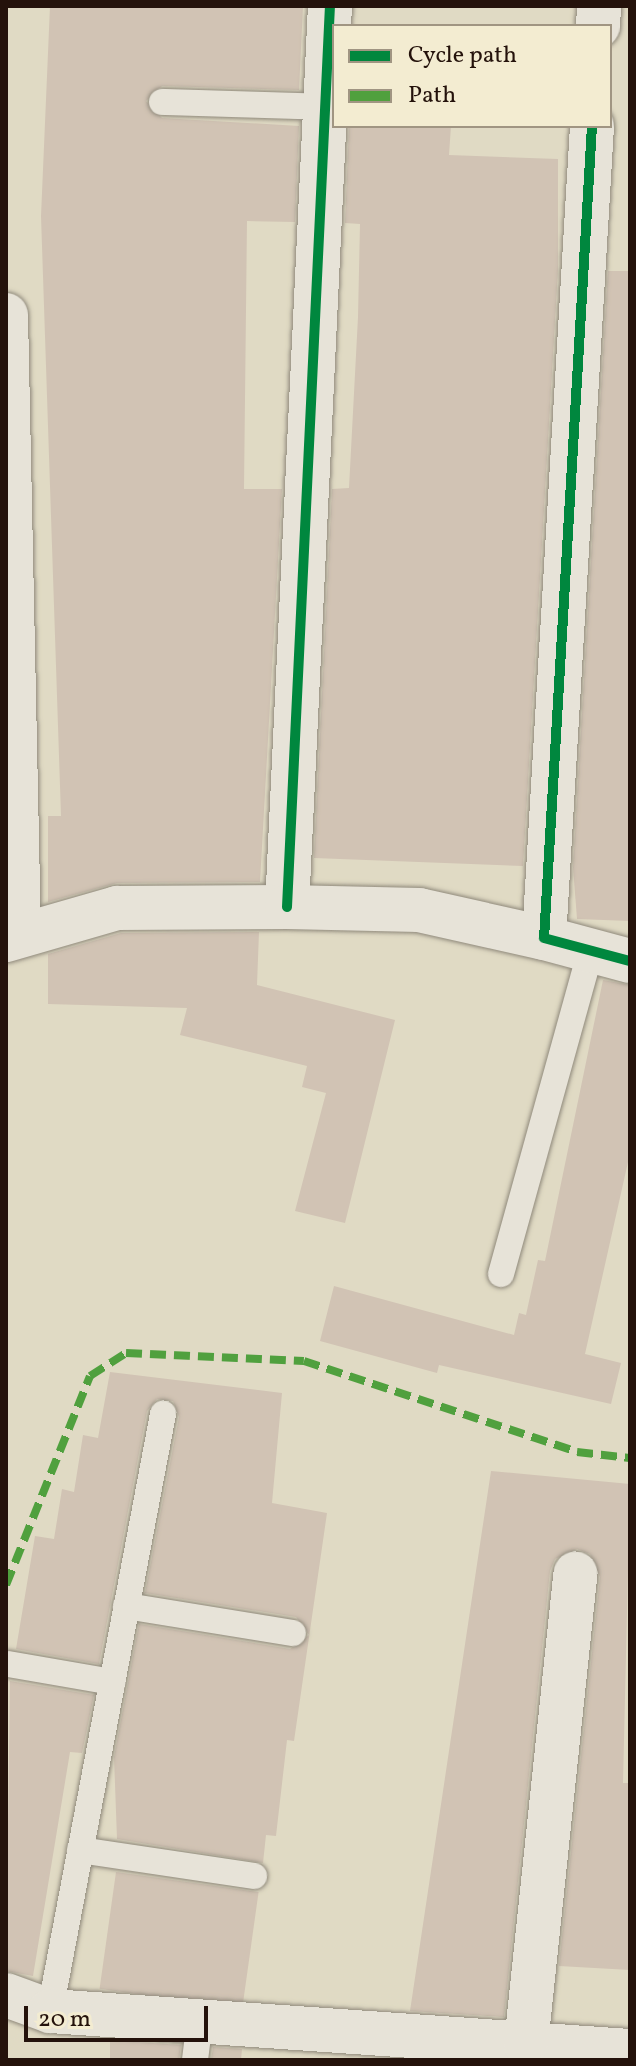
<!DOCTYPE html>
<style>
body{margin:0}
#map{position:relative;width:636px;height:2066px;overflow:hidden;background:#e0dac4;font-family:Vollkorn,serif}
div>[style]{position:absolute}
.building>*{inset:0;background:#d1c3b4;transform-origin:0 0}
.roads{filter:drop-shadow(0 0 2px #8f897b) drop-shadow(0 0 2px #8f897b)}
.service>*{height:26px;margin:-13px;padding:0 13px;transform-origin:13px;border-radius:13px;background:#e7e3d8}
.minor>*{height:44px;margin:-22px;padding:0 22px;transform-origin:22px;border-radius:22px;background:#e7e3d8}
.quiet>*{height:8px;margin-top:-4px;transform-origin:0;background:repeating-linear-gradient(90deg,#50a03e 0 16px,transparent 0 24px)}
.cycleway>*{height:10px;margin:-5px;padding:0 5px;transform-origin:5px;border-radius:5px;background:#00873e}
span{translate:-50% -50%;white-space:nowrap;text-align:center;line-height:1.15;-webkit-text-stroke:8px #f3ecd1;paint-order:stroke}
.frame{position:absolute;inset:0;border:8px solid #24120b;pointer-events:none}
.legend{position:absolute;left:332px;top:24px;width:280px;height:104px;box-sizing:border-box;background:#f3ecd1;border:2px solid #a09582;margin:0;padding:10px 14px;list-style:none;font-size:24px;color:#24120b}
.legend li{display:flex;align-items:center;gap:16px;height:40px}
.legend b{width:40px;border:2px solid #a09582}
.scale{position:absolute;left:24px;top:2006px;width:184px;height:36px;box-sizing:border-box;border:4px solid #24120b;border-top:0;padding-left:10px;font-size:24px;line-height:28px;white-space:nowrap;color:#24120b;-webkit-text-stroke:6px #f3ecd1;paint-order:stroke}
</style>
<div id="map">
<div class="building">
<i style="clip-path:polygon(50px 6px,303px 6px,299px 90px,162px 86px,146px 101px,162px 118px,299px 126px,295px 222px,247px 221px,244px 489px,282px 489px,260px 882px,117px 883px,48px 902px,48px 816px,61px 816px,41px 216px)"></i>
<i style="clip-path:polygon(349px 126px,451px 126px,449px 155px,558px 159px,558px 270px,523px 866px,314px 858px,332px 489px,349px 488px,358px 317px,360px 224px,345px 223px)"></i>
<i style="clip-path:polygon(608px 271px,630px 271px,630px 921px,577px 919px,573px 867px)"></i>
<i style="clip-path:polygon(259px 932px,257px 985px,395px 1020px,345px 1223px,295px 1211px,326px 1093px,302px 1087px,307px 1066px,180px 1035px,187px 1008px,48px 1004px,48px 954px,121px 933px)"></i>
<i style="clip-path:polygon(603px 980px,630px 985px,630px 1153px,585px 1354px,621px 1363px,611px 1404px,439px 1365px,437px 1373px,320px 1341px,334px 1286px,514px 1335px,519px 1313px,526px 1315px,538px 1260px,545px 1261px)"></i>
<i style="clip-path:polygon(110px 1372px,282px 1393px,272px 1503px,327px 1513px,294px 1741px,287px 1740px,276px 1836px,266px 1835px,263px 1863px,117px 1839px,114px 1757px,139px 1624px,290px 1649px,309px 1635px,296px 1617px,145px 1593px,179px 1417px,173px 1401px,157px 1399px,147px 1411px,99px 1664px,16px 1649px,35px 1536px,54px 1539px,62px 1489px,74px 1492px,83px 1435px,98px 1438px)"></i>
<i style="clip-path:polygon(491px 1471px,630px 1484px,623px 1783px,630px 1783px,630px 1970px,559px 1966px,600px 1577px,590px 1554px,577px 1549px,555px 1559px,550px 1571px,504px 2017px,410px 2011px)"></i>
<i style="clip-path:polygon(10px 1681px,94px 1695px,82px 1753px,70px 1752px,33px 1976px,6px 1971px)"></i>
<i style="left:116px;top:1872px;width:144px;height:118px;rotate:8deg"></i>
<i style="clip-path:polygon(110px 2040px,181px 2045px,179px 2060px,110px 2060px)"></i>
<i style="clip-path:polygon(213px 2047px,242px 2049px,241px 2060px,211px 2060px)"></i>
</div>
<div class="roads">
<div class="service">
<i style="left:162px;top:102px;width:164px;rotate:1.7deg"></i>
<i style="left:501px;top:1274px;width:336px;rotate:-74.5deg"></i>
<i style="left:126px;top:1606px;width:169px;rotate:9.2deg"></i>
<i style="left:8px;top:1664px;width:106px;rotate:9.8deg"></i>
<i style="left:80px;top:1850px;width:176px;rotate:8.5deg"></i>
<i style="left:50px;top:2011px;width:608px;rotate:-79.28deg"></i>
<i style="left:195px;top:2060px;width:39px;rotate:-83deg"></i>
</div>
<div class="minor">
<i style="left:598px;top:26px;width:20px;rotate:-87deg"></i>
<i style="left:592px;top:126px;width:813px;rotate:93.38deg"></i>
<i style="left:544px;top:938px;width:89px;rotate:15deg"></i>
<i style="left:6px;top:315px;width:620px;rotate:88.8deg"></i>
<i style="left:287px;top:907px;width:902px;rotate:-87.27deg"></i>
<i style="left:6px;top:940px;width:116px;rotate:-16.1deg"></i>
<i style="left:117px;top:908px;width:170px;rotate:-0.3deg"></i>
<i style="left:287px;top:907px;width:132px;rotate:1.3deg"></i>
<i style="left:419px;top:910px;width:128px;rotate:12.6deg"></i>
<i style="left:6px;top:1995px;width:47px;rotate:20deg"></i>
<i style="left:50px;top:2011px;width:581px;rotate:3.95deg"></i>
<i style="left:526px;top:2044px;width:473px;rotate:-84deg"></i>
</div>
</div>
<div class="quiet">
<i style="left:6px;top:1585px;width:225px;rotate:-68.1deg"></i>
<i style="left:90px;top:1376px;width:43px;rotate:-32.6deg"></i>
<i style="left:126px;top:1353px;width:178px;rotate:2.6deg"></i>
<i style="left:304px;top:1361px;width:288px;rotate:18.4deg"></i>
<i style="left:577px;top:1452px;width:53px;rotate:6.5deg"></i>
</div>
<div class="cycleway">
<i style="left:592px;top:126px;width:813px;rotate:93.38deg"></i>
<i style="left:544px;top:938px;width:89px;rotate:15deg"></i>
<i style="left:287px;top:907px;width:902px;rotate:-87.27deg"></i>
</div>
<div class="frame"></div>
<ul class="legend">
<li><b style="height:10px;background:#00873e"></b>Cycle path</li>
<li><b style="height:10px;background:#50a03e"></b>Path</li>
</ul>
<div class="scale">20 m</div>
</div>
